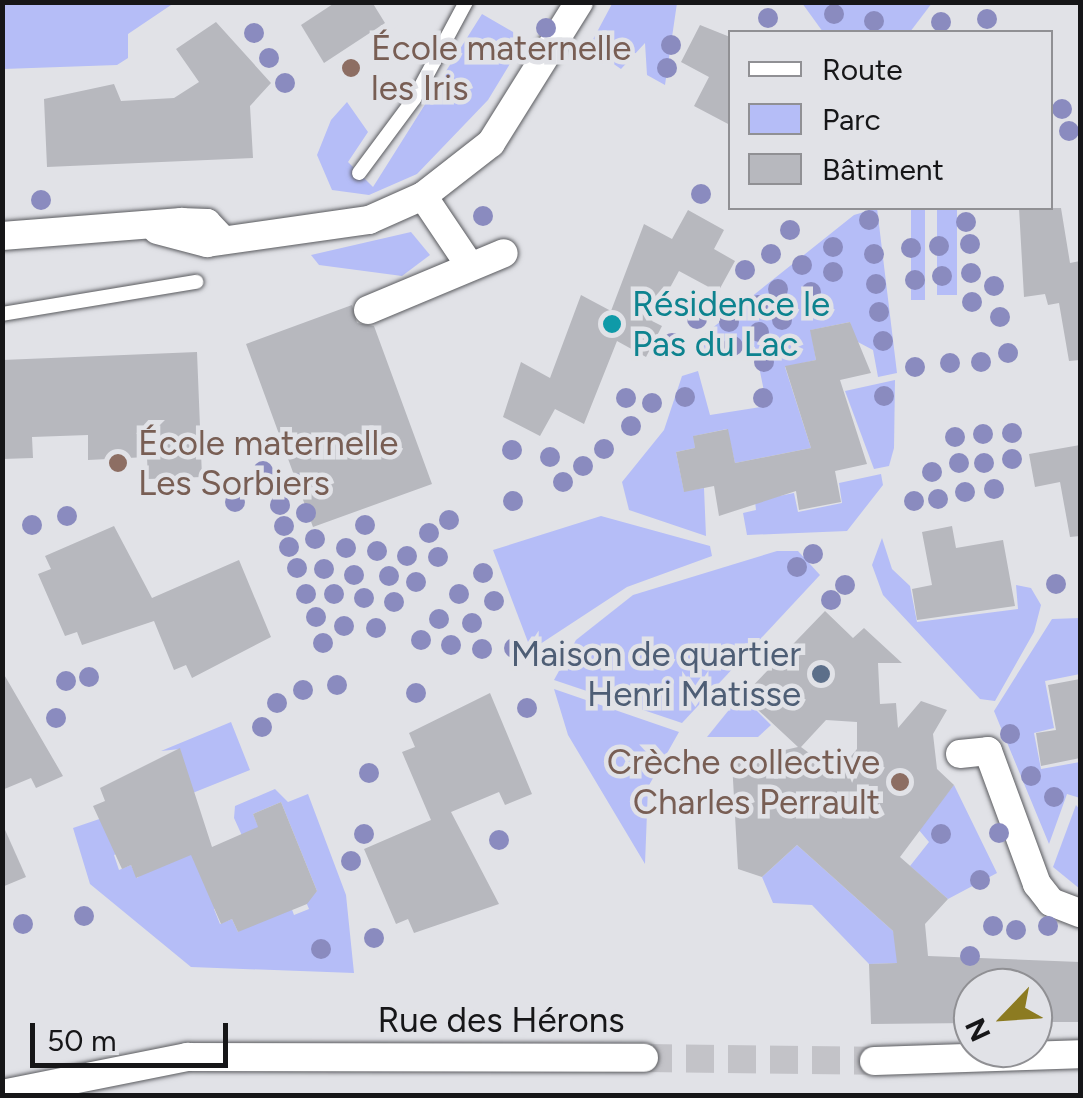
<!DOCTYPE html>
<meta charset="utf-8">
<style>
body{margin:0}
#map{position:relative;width:1083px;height:1098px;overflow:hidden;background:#e1e2e7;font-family:Figtree,sans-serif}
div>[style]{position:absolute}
.green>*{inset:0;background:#b5bdf7;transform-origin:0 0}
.building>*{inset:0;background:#b7b8be}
.minor-tunnel>*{height:28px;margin-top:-14px;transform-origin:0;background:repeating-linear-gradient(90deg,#c3c3c8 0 28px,transparent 0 42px)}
.roads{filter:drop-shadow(0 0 2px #5a5b5f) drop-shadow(0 0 2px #5a5b5f)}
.service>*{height:14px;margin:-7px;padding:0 7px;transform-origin:7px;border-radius:7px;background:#fff}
.minor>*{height:28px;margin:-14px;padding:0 14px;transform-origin:14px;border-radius:14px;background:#fff}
.trees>*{width:20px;height:20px;margin:-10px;border-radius:50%;background:#8a8bbf}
.dots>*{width:28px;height:28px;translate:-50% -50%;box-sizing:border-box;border:5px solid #e1e2e7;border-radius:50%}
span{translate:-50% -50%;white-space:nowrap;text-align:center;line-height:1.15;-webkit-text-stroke:9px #e1e2e7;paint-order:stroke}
.education-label{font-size:35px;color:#785e54}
.left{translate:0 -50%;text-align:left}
.right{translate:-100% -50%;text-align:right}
.culture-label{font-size:35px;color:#0d838f}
.service-label{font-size:35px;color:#4e5e75}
.street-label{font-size:35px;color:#161618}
.frame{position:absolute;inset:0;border:5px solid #161618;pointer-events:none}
.legend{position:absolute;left:728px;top:30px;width:325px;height:180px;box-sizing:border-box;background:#e1e2e7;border:2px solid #909094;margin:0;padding:12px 18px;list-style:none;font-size:30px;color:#161618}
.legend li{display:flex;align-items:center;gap:20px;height:50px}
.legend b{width:50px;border:2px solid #909094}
.north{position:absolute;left:953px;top:968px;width:100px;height:100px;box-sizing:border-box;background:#e1e2e7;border:2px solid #909094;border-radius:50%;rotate:245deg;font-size:28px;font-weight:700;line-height:40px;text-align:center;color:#161618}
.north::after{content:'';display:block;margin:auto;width:35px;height:45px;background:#8c7b21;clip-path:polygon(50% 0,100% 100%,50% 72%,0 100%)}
.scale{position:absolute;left:30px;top:1023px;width:198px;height:45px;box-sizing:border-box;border:5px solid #161618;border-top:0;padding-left:12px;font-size:30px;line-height:35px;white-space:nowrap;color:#161618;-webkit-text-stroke:8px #e1e2e7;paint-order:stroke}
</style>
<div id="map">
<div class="green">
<i style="clip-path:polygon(613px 2px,677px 3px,665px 85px,647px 75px,645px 43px,621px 69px,589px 47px)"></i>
<i style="clip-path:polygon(2px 3px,3px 2px,174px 3px,128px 34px,128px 58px,117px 65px,3px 69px)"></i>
<i style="clip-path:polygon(802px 3px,932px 3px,910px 32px,823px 32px)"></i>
<i style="clip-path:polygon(482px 14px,525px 39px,488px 100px,417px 174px,369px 195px,332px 190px,317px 155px,331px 120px,347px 102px,368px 132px,348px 162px,373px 187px)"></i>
<i style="clip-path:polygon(877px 208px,897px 373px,878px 377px,873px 350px,854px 340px,850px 322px,811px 330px,816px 360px,785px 367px,811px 448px,735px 463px,727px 429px,694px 436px,695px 448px,676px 452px,684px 491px,704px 488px,706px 536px,629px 510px,622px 482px,664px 430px,682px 376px,698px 371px,710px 415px,767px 406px,755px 347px,706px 353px,701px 337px,854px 215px)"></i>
<i style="left:911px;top:208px;width:14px;height:92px"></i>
<i style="left:937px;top:208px;width:20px;height:87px"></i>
<i style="clip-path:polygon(411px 232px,430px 255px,402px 276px,319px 265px,311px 255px)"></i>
<i style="clip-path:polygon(895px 380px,894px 448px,889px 466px,874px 469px,845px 391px)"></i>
<i style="clip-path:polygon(881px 474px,883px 485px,847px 531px,747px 535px,743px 513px,756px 510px,755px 501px,794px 493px,798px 512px,842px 503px,839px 483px)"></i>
<i style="clip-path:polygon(601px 516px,710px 546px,712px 556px,627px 587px,531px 650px,493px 550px)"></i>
<i style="clip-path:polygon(882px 538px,892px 569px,910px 586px,917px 622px,1018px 609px,1016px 585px,1031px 588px,1041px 605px,1034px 632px,995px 701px,980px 699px,883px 595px,872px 565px)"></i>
<i style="clip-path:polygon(777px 551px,798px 551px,820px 575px,682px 723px,554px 680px,576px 640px,633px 595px)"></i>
<i style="clip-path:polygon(1080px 618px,1080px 674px,1045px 681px,1054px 728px,1034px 733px,1041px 769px,1080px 762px,1080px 798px,1067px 794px,1049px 844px,994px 711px,1052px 619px)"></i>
<i style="clip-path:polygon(554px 689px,679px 732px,648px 787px,645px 864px,568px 735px)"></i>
<i style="clip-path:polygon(741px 695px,771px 725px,758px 737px,707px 737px)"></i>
<i style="clip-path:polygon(231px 722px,250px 770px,190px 794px,180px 749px,161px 751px)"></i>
<i style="clip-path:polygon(954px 785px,997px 873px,948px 899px,910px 866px,929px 842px,918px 829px)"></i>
<i style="clip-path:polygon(275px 789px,288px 802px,308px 794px,346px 895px,354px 973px,191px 967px,90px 884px,73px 828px,117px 813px,132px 847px,114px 855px,119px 870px,131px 865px,137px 878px,186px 842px,232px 901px,214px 909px,220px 924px,232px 919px,238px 932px,287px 896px,294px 915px,309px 909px,304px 897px,317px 891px,281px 802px,253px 814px,261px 833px,244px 840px,234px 818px,235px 806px)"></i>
<i style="clip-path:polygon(1076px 805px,1080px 810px,1080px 889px,1053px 867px)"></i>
<i style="clip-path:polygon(797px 845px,893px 931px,904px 963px,869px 964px,812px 905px,773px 903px,762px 877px)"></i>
</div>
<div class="building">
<i style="clip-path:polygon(336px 2px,372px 2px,385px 23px,324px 63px,301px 25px)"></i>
<i style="clip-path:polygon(216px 22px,271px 83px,250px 106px,253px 158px,47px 167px,44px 99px,114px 84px,121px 101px,174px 98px,199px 82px,176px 49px)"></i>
<i style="clip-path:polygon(700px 25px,730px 37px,730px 125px,694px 106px,709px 77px,681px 62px)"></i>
<i style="clip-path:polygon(1019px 208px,1061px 208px,1070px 263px,1080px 261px,1080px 360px,1069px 361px,1059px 303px,1048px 305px,1045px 294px,1024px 297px)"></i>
<i style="clip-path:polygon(688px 210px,724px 230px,714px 249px,735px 261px,718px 292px,679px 271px,652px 321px,662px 326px,646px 357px,617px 341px,584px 424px,555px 409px,540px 436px,503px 417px,521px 362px,550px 378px,581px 295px,611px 311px,644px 224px,672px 239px)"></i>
<i style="clip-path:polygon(352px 305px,357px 323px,374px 326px,432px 484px,313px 527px,246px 344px)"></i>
<i style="clip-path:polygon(850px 322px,871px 373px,840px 380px,867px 464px,835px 471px,841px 502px,799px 510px,796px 491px,719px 516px,714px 486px,684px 492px,676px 452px,695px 448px,693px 436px,728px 429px,735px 463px,811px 448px,785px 366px,816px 360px,810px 330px)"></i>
<i style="clip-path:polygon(197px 352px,202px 477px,148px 479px,147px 457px,88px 460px,88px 435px,32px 437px,33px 458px,2px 459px,2px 360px)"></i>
<i style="clip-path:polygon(1080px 445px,1080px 536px,1070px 537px,1060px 482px,1035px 487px,1029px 454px)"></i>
<i style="clip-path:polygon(114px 526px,152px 598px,239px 560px,271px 637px,192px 678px,186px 665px,174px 670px,154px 621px,82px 645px,77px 632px,65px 636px,38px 574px,51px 569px,45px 556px)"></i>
<i style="clip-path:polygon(952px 526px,956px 548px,1003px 540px,1015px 606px,917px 620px,912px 589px,932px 585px,922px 532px)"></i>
<i style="clip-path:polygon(evenodd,825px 611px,853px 638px,864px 628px,902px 663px,878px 663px,880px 704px,896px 703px,898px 728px,921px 701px,947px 710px,933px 734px,937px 769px,954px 785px,900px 857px,948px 899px,925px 924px,928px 956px,1080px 962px,1080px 1022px,1033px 1022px,1033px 988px,973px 988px,973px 1023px,871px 1024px,869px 964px,897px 963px,893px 931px,797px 845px,762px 877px,738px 869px,732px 762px,798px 747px,743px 696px,825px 611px,826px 720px,857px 722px,857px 749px,844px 765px,825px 765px,801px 747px,826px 720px)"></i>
<i style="clip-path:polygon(2px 671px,63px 776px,36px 788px,31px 778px,2px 790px)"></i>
<i style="clip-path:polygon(1080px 679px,1080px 758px,1041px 766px,1036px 733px,1056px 730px,1048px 685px)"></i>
<i style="clip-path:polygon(490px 693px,532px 794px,505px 805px,499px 792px,451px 812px,499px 904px,414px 933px,408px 919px,396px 924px,364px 849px,431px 820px,402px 752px,415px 747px,409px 733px)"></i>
<i style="clip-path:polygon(180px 748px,212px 847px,258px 827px,253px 814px,281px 802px,317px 891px,307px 904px,238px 932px,232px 919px,221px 924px,191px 855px,136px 878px,131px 865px,122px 869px,93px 806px,105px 801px,100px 788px)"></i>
<i style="clip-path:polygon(2px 823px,26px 877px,2px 887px)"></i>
</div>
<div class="minor-tunnel">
<i style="left:644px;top:1058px;width:230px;rotate:0.7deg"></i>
</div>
<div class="roads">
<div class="service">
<i style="left:359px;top:173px;width:92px;rotate:-53.4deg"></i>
<i style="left:414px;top:99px;width:110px;rotate:-61.8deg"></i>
<i style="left:2px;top:314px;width:197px;rotate:-9.4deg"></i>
</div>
<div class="minor">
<i style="left:423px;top:196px;width:81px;rotate:56.1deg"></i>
<i style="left:157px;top:230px;width:52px;rotate:14.6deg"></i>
<i style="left:207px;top:243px;width:164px;rotate:-8.1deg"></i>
<i style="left:369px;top:220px;width:59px;rotate:-24deg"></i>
<i style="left:423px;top:196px;width:86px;rotate:-37.9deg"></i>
<i style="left:491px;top:143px;width:166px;rotate:-58deg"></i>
<i style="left:2px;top:236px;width:180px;rotate:-4.5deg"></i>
<i style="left:181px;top:222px;width:26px;rotate:2deg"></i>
<i style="left:207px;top:223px;width:18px;rotate:47deg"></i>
<i style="left:368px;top:310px;width:147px;rotate:-22.7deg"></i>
<i style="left:960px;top:754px;width:28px;rotate:-6deg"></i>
<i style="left:988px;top:751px;width:142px;rotate:69.8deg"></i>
<i style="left:1037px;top:884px;width:23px;rotate:52deg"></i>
<i style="left:1051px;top:902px;width:31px;rotate:21deg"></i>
<i style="left:874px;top:1061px;width:206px;rotate:-1.9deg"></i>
<i style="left:2px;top:1094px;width:189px;rotate:-11.3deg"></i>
<i style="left:187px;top:1057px;width:457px;rotate:0.1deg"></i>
</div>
</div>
<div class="trees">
<i style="left:834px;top:14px"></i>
<i style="left:768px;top:18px"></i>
<i style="left:987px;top:19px"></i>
<i style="left:874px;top:21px"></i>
<i style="left:941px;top:22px"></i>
<i style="left:546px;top:28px"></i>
<i style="left:254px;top:33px"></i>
<i style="left:671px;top:45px"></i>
<i style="left:269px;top:58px"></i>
<i style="left:667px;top:68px"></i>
<i style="left:285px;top:83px"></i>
<i style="left:1062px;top:109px"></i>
<i style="left:1069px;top:131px"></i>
<i style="left:701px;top:194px"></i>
<i style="left:41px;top:200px"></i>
<i style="left:483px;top:216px"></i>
<i style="left:869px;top:220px"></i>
<i style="left:966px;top:222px"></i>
<i style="left:790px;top:230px"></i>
<i style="left:970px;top:244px"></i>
<i style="left:939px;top:246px"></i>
<i style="left:833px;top:247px"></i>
<i style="left:911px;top:248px"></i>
<i style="left:771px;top:254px"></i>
<i style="left:874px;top:254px"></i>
<i style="left:802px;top:265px"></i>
<i style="left:745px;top:270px"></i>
<i style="left:833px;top:272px"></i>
<i style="left:971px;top:273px"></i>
<i style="left:942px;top:276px"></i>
<i style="left:915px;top:280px"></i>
<i style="left:876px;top:284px"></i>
<i style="left:994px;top:286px"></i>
<i style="left:778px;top:289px"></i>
<i style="left:811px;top:292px"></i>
<i style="left:972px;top:302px"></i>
<i style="left:758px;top:305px"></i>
<i style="left:879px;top:312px"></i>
<i style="left:1000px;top:317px"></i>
<i style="left:697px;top:319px"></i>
<i style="left:782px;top:320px"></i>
<i style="left:729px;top:322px"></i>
<i style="left:759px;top:332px"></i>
<i style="left:883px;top:341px"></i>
<i style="left:672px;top:343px"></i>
<i style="left:733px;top:346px"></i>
<i style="left:1008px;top:353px"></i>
<i style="left:764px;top:362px"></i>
<i style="left:981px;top:362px"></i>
<i style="left:950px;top:363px"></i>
<i style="left:915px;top:367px"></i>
<i style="left:884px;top:396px"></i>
<i style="left:685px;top:397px"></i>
<i style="left:626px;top:398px"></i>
<i style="left:763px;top:398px"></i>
<i style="left:652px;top:403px"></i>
<i style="left:631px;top:426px"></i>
<i style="left:1012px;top:433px"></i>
<i style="left:983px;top:434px"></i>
<i style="left:955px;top:437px"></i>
<i style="left:604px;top:449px"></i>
<i style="left:512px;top:450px"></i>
<i style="left:550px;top:457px"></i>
<i style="left:1012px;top:459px"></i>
<i style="left:959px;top:463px"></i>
<i style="left:984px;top:463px"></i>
<i style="left:583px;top:466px"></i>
<i style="left:263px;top:471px"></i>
<i style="left:932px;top:472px"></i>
<i style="left:563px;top:482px"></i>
<i style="left:295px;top:483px"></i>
<i style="left:994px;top:489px"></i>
<i style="left:965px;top:492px"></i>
<i style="left:938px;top:499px"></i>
<i style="left:513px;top:501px"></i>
<i style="left:914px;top:501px"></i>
<i style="left:235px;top:502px"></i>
<i style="left:280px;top:505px"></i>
<i style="left:306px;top:513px"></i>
<i style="left:67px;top:516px"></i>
<i style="left:449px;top:520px"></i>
<i style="left:32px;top:525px"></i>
<i style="left:365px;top:525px"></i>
<i style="left:284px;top:526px"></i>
<i style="left:429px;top:533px"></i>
<i style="left:315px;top:539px"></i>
<i style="left:289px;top:547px"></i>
<i style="left:346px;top:548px"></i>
<i style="left:377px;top:551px"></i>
<i style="left:813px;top:554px"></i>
<i style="left:407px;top:556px"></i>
<i style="left:438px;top:557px"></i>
<i style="left:797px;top:567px"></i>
<i style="left:297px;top:568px"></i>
<i style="left:324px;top:569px"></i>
<i style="left:483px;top:573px"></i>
<i style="left:354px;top:575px"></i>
<i style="left:389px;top:576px"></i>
<i style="left:416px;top:582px"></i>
<i style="left:1056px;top:584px"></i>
<i style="left:845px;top:585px"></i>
<i style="left:306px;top:594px"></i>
<i style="left:334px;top:594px"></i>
<i style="left:459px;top:594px"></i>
<i style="left:364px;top:598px"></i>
<i style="left:831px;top:600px"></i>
<i style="left:494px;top:601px"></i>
<i style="left:394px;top:602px"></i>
<i style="left:316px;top:617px"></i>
<i style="left:439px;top:619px"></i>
<i style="left:472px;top:623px"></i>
<i style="left:344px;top:626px"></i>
<i style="left:376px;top:628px"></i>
<i style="left:421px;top:640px"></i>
<i style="left:323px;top:643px"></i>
<i style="left:451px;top:645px"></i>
<i style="left:514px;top:648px"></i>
<i style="left:482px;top:649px"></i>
<i style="left:89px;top:677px"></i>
<i style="left:66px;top:681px"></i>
<i style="left:337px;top:685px"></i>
<i style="left:303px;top:690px"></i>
<i style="left:416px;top:693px"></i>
<i style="left:277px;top:703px"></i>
<i style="left:527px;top:708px"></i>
<i style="left:56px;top:718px"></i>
<i style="left:262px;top:727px"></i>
<i style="left:1010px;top:734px"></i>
<i style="left:369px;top:773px"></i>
<i style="left:1031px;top:776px"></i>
<i style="left:1054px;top:797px"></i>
<i style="left:999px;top:833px"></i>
<i style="left:364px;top:834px"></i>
<i style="left:941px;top:834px"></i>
<i style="left:499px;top:840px"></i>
<i style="left:351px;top:861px"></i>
<i style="left:980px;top:880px"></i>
<i style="left:84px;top:916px"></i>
<i style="left:23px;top:924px"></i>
<i style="left:993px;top:926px"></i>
<i style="left:1048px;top:926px"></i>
<i style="left:1016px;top:930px"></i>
<i style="left:374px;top:938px"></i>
<i style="left:321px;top:949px"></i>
<i style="left:970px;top:956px"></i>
</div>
<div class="dots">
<i style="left:351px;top:68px;background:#8d6e63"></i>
<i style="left:612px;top:324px;background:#0f9aa8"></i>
<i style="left:118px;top:463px;background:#8d6e63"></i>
<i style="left:821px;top:674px;background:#5c6f8a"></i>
<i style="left:900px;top:782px;background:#8d6e63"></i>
</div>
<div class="education-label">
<span class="left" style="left:371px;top:68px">École maternelle<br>les Iris</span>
<span class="left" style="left:138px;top:463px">École maternelle<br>Les Sorbiers</span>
<span class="right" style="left:880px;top:782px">Crèche collective<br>Charles Perrault</span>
</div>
<div class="culture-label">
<span class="left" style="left:632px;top:324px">Résidence le<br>Pas du Lac</span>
</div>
<div class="service-label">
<span class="right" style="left:801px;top:674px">Maison de quartier<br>Henri Matisse</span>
</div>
<div class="street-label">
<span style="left:501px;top:1020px">Rue des Hérons</span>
</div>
<div class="frame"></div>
<ul class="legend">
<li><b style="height:12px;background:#fff"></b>Route</li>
<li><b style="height:28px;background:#b5bdf7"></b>Parc</li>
<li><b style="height:28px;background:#b7b8be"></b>Bâtiment</li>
</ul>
<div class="north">N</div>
<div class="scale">50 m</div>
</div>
